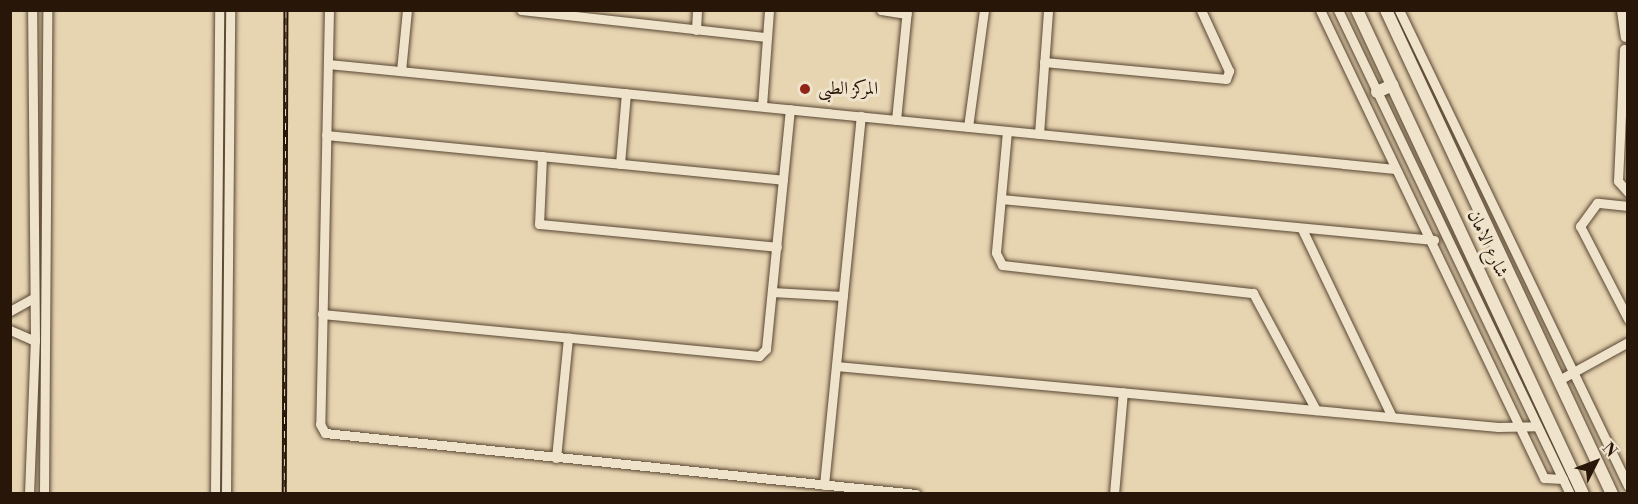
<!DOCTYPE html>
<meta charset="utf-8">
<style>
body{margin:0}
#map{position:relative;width:1638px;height:504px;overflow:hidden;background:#e7d4b1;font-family:"Libre Bodoni",Amiri,serif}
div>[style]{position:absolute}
.roads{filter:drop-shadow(0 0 2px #584632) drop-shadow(0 0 2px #584632)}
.minor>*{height:9px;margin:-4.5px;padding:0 4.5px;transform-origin:4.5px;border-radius:4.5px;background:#efe3cc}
.tertiary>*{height:12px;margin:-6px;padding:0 6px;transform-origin:6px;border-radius:6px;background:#efe3cc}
.rail>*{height:4.5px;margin-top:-2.25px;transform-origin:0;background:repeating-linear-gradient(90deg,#efe3cc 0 7px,#281608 0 14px);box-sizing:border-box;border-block:2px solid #281608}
.dots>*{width:16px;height:16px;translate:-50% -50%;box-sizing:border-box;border:3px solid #efe3cc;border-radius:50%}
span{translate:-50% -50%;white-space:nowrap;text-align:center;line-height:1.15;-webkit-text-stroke:6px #efe3cc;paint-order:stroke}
.poi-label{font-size:18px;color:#281608}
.left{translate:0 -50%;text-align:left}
.street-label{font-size:18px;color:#281608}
.frame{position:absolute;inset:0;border:12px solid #281608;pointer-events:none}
.north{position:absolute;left:1566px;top:432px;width:60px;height:60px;-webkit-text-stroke:4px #efe3cc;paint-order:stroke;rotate:48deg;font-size:16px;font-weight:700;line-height:24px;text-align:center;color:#281608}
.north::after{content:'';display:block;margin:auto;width:21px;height:27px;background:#281608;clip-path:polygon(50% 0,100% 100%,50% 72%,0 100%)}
</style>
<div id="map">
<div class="roads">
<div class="minor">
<i style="left:329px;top:10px;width:414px;rotate:91.2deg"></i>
<i style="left:320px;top:424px;width:10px;rotate:61deg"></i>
<i style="left:325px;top:433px;width:594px;rotate:5.89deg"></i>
<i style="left:521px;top:10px;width:247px;rotate:6.3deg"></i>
<i style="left:881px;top:10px;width:26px;rotate:9deg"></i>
<i style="left:1320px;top:10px;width:519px;rotate:64.42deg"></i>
<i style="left:1544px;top:478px;width:19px;rotate:3deg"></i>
<i style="left:1338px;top:10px;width:537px;rotate:64.39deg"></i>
<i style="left:1399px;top:10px;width:528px;rotate:64.31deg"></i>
<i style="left:1621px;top:10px;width:27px;rotate:82deg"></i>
<i style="left:696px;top:30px;width:20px;rotate:-87deg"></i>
<i style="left:1624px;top:49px;width:132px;rotate:92.6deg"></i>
<i style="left:1618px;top:181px;width:15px;rotate:48deg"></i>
<i style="left:1044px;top:62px;width:183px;rotate:5.3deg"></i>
<i style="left:1226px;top:79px;width:9px;rotate:-69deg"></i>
<i style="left:1229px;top:71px;width:67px;rotate:-114.7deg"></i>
<i style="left:328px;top:64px;width:1072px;rotate:5.62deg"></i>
<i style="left:401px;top:71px;width:61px;rotate:-84.4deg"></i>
<i style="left:762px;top:106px;width:96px;rotate:-85.8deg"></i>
<i style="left:896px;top:120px;width:111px;rotate:-84.3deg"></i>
<i style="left:968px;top:127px;width:118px;rotate:-82.2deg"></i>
<i style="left:1007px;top:131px;width:122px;rotate:95.2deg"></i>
<i style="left:996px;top:253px;width:13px;rotate:63deg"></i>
<i style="left:1002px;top:265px;width:253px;rotate:6.4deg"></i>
<i style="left:1253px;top:293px;width:133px;rotate:61.7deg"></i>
<i style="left:1039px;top:134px;width:124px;rotate:-85.8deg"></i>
<i style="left:326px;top:135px;width:459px;rotate:5.6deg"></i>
<i style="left:542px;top:156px;width:68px;rotate:92.5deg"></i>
<i style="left:539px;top:224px;width:239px;rotate:5.5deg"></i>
<i style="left:620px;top:164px;width:71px;rotate:-85.2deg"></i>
<i style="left:1001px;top:199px;width:435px;rotate:5.4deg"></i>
<i style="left:1628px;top:206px;width:31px;rotate:-174deg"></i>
<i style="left:1597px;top:203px;width:29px;rotate:126deg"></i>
<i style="left:1580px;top:226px;width:105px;rotate:62.7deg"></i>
<i style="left:1302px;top:229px;width:208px;rotate:64.4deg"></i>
<i style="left:772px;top:292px;width:71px;rotate:3.2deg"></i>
<i style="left:10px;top:311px;width:26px;rotate:-29deg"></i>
<i style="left:322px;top:314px;width:439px;rotate:5.5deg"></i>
<i style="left:759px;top:356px;width:10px;rotate:-45deg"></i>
<i style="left:766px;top:349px;width:241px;rotate:-84.3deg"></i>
<i style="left:10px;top:330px;width:27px;rotate:24deg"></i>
<i style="left:836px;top:366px;width:665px;rotate:5.26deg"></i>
<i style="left:1498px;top:427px;width:39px;rotate:-1deg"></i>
<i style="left:1559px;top:380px;width:79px;rotate:-28.8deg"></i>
<i style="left:556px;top:458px;width:121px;rotate:-84.3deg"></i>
<i style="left:824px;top:485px;width:371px;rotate:-84.3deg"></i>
<i style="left:29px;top:494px;width:153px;rotate:-87.8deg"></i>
<i style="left:35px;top:341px;width:331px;rotate:-90.5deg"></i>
<i style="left:44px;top:494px;width:484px;rotate:-89.6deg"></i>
<i style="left:215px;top:494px;width:484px;rotate:-89.5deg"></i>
<i style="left:226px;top:494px;width:484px;rotate:-89.5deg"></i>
<i style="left:1114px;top:494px;width:102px;rotate:-85deg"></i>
</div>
<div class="tertiary">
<i style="left:1357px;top:10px;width:534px;rotate:64.97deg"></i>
<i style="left:1386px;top:10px;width:534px;rotate:64.97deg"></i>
<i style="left:1377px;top:92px;width:17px;rotate:-24deg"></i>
</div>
</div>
<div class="rail">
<i style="left:284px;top:494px;width:484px;rotate:-89.8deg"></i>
</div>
<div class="dots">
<i style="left:805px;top:89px;background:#8f2418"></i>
</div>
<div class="poi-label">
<span class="left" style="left:818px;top:89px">المركز الطبى</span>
</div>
<div class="street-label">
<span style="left:1487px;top:244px;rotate:65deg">شارع الامان</span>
</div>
<div class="frame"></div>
<div class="north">N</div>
</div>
